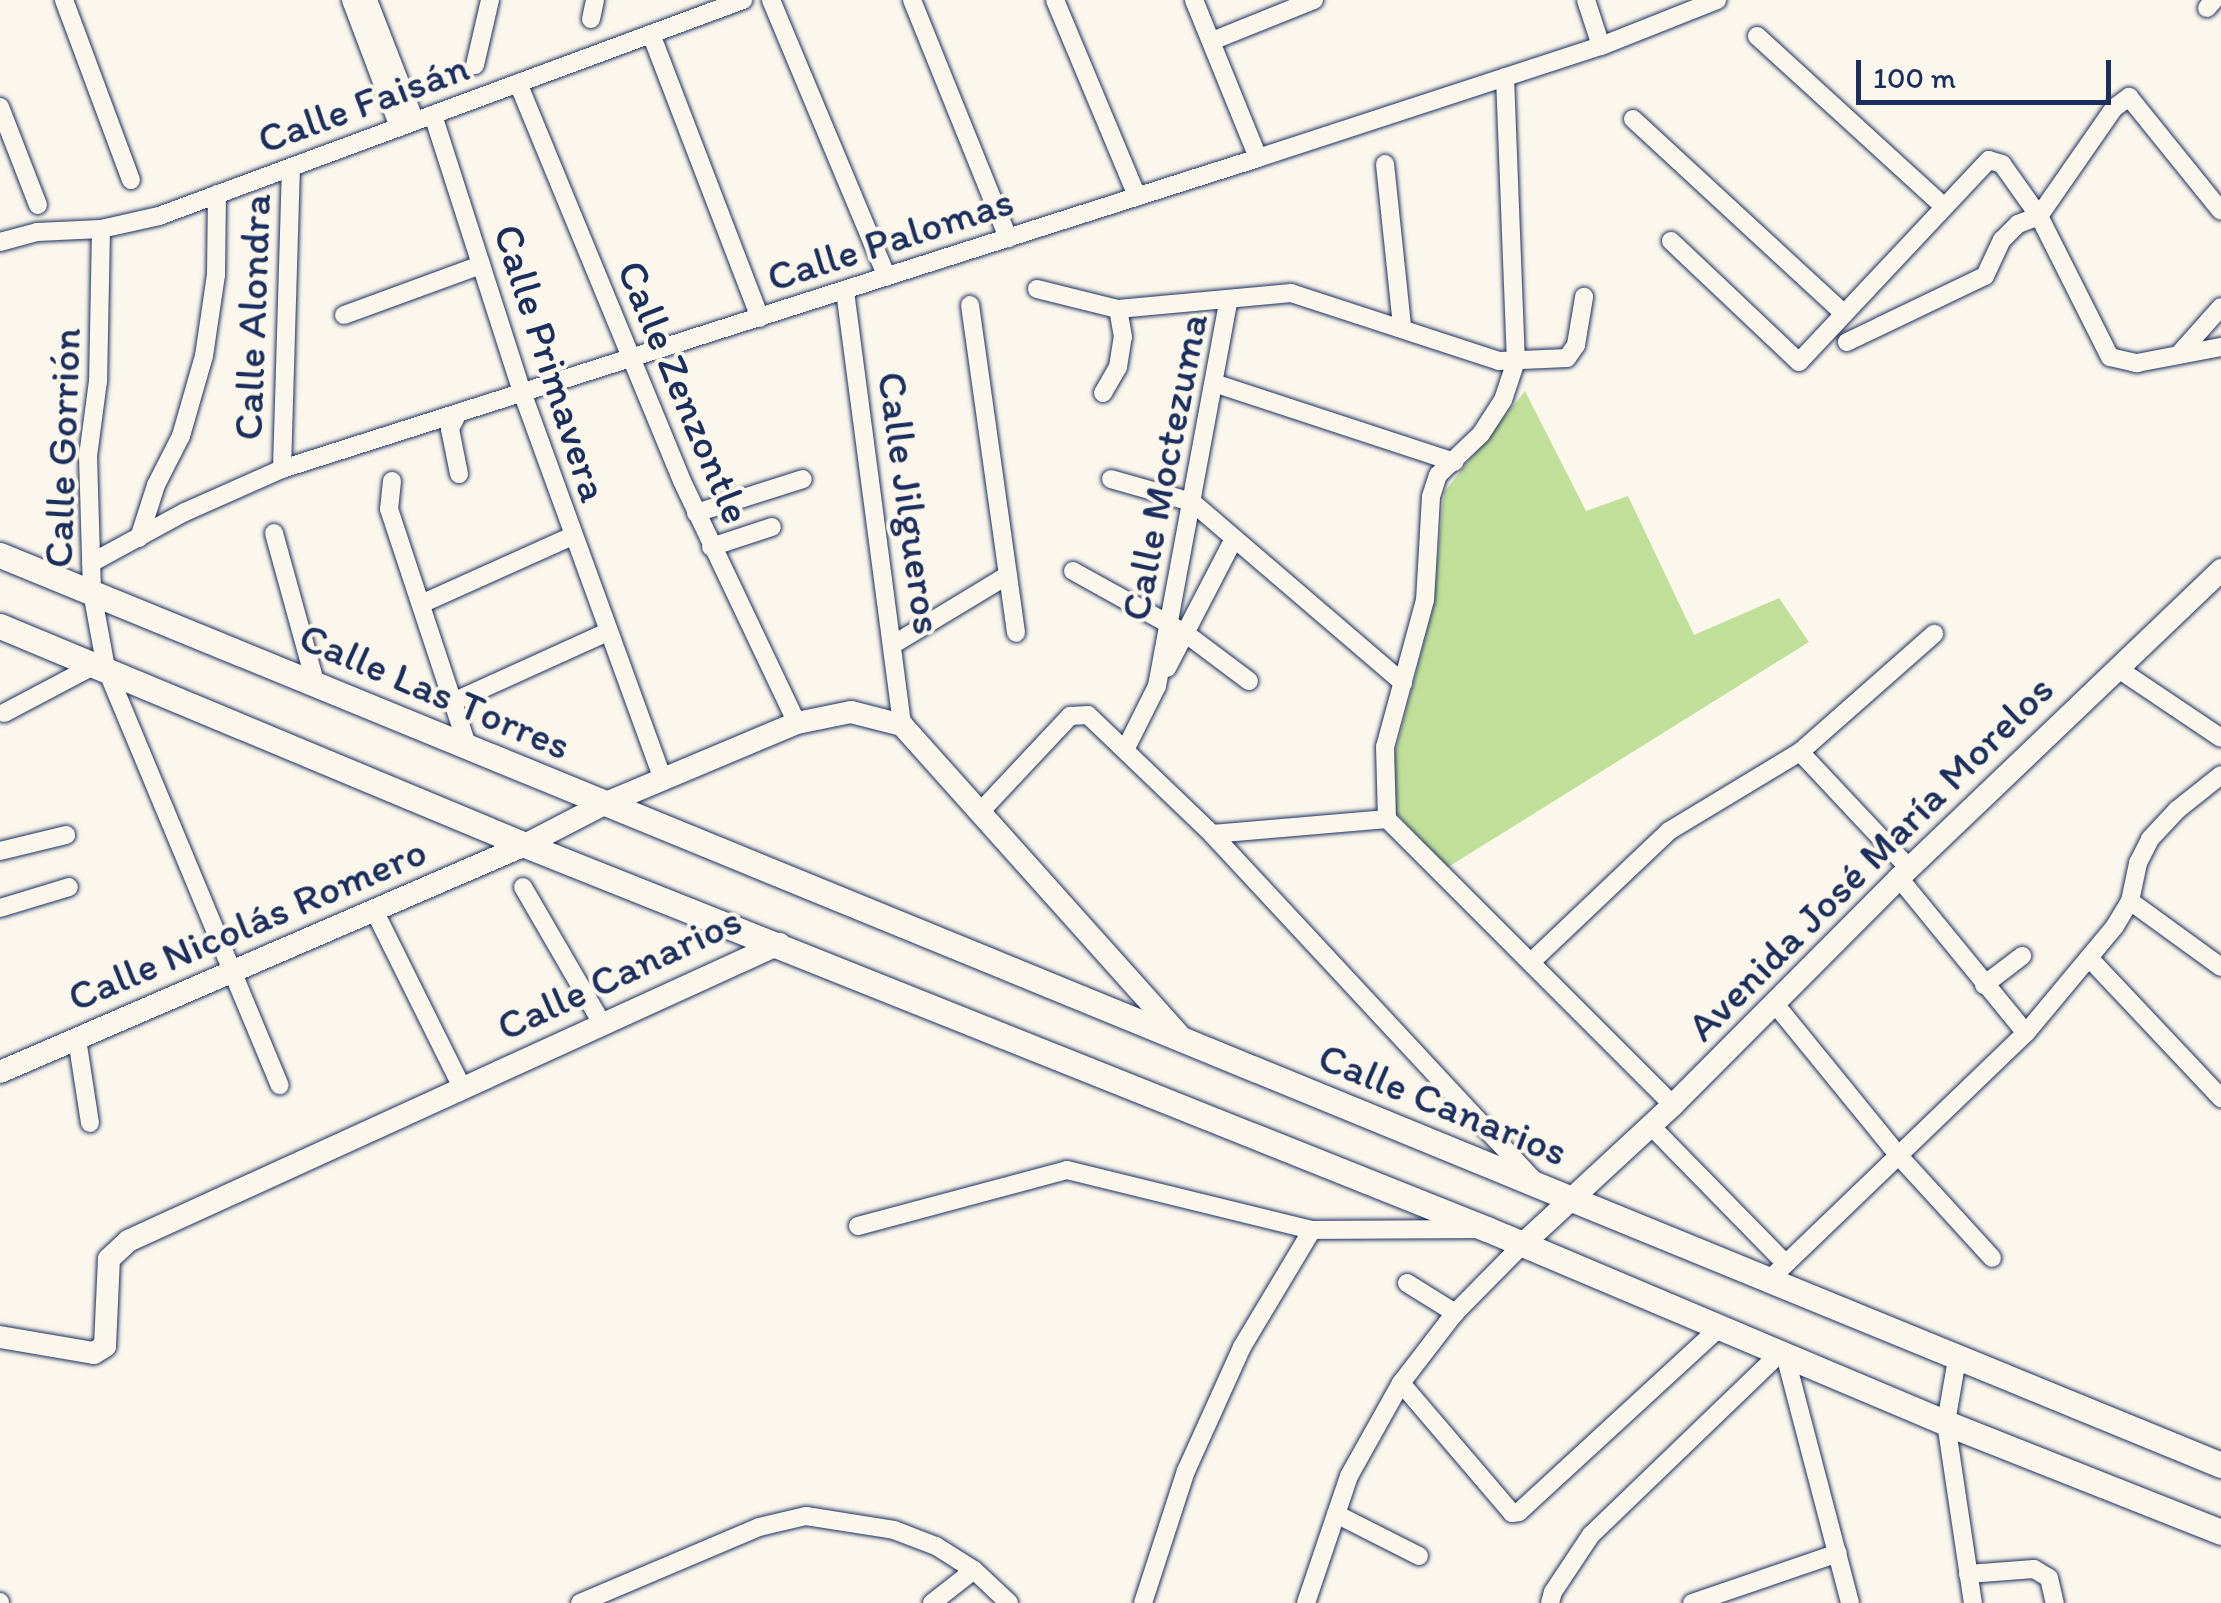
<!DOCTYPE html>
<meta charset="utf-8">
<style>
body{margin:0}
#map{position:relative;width:2221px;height:1603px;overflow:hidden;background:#fbf7ec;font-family:Itim,sans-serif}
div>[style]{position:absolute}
.green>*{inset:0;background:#c0e099}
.roads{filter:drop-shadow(0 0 2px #1b2f5e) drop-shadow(0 0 2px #1b2f5e)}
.minor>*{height:18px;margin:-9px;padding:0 9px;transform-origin:9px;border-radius:9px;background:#fbf7ec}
.tertiary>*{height:22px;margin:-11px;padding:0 11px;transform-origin:11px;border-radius:11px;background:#fbf7ec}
.secondary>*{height:25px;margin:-12.5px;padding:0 12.5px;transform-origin:12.5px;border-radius:12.5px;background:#fbf7ec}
span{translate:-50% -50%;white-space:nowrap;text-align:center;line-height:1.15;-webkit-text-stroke:8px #fbf7ec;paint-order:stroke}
.street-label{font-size:42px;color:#1b2f5e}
.scale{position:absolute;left:1856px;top:60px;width:255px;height:45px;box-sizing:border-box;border:5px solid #1b2f5e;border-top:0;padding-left:12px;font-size:30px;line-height:35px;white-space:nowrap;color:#1b2f5e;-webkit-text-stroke:8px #fbf7ec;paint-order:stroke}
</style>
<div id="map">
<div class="green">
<i style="clip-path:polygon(1525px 391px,1586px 511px,1628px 496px,1694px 635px,1779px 598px,1809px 642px,1448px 867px,1396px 813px,1393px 761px,1433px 609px,1444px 492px)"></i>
</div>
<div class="roads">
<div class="minor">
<i style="left:64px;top:0;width:192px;rotate:69.6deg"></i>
<i style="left:351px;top:0;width:136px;rotate:69.3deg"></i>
<i style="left:368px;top:0;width:130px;rotate:68.8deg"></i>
<i style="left:771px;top:0;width:300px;rotate:67.3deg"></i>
<i style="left:912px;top:0;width:257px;rotate:68deg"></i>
<i style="left:1055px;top:0;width:212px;rotate:67.3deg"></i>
<i style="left:1194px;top:0;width:170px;rotate:67.9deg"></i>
<i style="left:1586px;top:0;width:48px;rotate:71.9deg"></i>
<i style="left:2207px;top:8px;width:11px;rotate:-49deg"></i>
<i style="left:591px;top:19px;width:19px;rotate:-78deg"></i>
<i style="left:651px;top:34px;width:304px;rotate:69deg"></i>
<i style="left:1757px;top:36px;width:252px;rotate:42.4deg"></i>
<i style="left:1212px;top:41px;width:110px;rotate:-21.9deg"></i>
<i style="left:475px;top:65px;width:67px;rotate:-77deg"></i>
<i style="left:1505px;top:77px;width:284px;rotate:87.8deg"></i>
<i style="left:1516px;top:361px;width:41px;rotate:108.4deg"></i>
<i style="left:1503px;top:400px;width:40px;rotate:122.9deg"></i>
<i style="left:1481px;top:434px;width:59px;rotate:136.4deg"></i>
<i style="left:1438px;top:475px;width:23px;rotate:108deg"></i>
<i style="left:1431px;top:497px;width:103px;rotate:93.3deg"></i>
<i style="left:1425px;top:600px;width:152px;rotate:105.2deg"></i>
<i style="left:1385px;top:747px;width:72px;rotate:88.4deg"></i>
<i style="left:1387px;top:819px;width:404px;rotate:45deg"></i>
<i style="left:518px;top:83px;width:430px;rotate:67.6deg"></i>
<i style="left:682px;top:481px;width:268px;rotate:64.6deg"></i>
<i style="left:0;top:107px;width:105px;rotate:68.8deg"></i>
<i style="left:433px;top:115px;width:291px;rotate:72.2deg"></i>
<i style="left:522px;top:392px;width:413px;rotate:70deg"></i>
<i style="left:1633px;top:119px;width:286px;rotate:42.7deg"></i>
<i style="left:1385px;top:164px;width:164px;rotate:84deg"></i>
<i style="left:101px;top:229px;width:152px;rotate:91.1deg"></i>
<i style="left:98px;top:381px;width:76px;rotate:97.6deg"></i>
<i style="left:88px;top:456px;width:136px;rotate:88.3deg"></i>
<i style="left:92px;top:592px;width:77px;rotate:79.6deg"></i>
<i style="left:106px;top:668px;width:452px;rotate:67.4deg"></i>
<i style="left:1671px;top:241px;width:176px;rotate:43.4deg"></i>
<i style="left:1799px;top:362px;width:277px;rotate:-46.8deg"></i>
<i style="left:1989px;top:160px;width:14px;rotate:17deg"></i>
<i style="left:2002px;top:164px;width:64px;rotate:54.6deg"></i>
<i style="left:2039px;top:216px;width:158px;rotate:63.3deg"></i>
<i style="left:2110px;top:357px;width:28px;rotate:13deg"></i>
<i style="left:2137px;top:363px;width:86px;rotate:-10.8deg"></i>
<i style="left:0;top:242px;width:38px;rotate:-15deg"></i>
<i style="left:37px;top:232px;width:64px;rotate:-2.7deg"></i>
<i style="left:101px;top:229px;width:59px;rotate:-12.6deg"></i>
<i style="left:159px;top:216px;width:623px;rotate:-20.3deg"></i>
<i style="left:1037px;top:289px;width:83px;rotate:13.9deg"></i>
<i style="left:1118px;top:309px;width:174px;rotate:-5.3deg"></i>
<i style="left:1291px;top:293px;width:219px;rotate:18.1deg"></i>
<i style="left:1499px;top:361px;width:68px;rotate:-2.5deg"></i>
<i style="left:1567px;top:358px;width:16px;rotate:-55deg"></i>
<i style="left:1576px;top:345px;width:49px;rotate:-80.5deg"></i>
<i style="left:845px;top:291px;width:438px;rotate:82.5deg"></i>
<i style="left:970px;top:305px;width:331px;rotate:82deg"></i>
<i style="left:344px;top:315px;width:146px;rotate:-20.1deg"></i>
<i style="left:1847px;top:342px;width:153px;rotate:-25.6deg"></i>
<i style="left:1985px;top:276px;width:40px;rotate:-65deg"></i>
<i style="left:2002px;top:240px;width:23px;rotate:-45deg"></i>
<i style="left:2018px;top:224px;width:22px;rotate:-21deg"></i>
<i style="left:2039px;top:216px;width:131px;rotate:-55.2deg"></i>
<i style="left:2114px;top:108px;width:19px;rotate:-36deg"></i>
<i style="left:2129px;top:97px;width:146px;rotate:51.1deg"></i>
<i style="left:2181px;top:352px;width:60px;rotate:-48.4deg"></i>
<i style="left:1214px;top:383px;width:253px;rotate:18.2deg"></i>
<i style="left:1103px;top:393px;width:30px;rotate:-60deg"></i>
<i style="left:1118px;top:367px;width:30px;rotate:-81deg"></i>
<i style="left:1123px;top:337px;width:28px;rotate:-100deg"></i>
<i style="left:458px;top:413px;width:18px;rotate:117deg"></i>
<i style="left:450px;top:429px;width:46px;rotate:78.7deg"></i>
<i style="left:282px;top:469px;width:302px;rotate:-88.3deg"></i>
<i style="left:1111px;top:479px;width:84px;rotate:15.9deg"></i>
<i style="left:1192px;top:502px;width:278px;rotate:40.6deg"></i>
<i style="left:392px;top:481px;width:28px;rotate:96deg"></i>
<i style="left:389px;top:509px;width:252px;rotate:71.7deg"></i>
<i style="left:696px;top:513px;width:112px;rotate:-17.6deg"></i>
<i style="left:274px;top:533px;width:158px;rotate:74.6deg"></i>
<i style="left:139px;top:538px;width:56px;rotate:-72.2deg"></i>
<i style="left:156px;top:485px;width:55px;rotate:-63deg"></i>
<i style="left:181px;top:436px;width:83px;rotate:-74deg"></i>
<i style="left:204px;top:356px;width:82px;rotate:-81.6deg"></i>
<i style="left:216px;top:275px;width:81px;rotate:-89.3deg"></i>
<i style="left:711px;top:547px;width:64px;rotate:-18.2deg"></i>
<i style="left:91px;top:563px;width:107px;rotate:-28.5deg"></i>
<i style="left:185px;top:512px;width:106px;rotate:-23.9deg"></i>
<i style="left:282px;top:469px;width:1024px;rotate:-17.67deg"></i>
<i style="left:1258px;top:158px;width:361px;rotate:-18.1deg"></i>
<i style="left:1601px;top:46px;width:125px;rotate:-21.6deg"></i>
<i style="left:1073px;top:571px;width:128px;rotate:29deg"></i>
<i style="left:1185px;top:633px;width:80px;rotate:36.9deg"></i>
<i style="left:421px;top:604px;width:166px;rotate:-24.2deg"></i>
<i style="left:894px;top:644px;width:133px;rotate:-31.2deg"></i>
<i style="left:1167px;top:668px;width:145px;rotate:-62.6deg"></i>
<i style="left:2117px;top:668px;width:125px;rotate:33.9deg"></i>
<i style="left:453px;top:702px;width:169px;rotate:-24.4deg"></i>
<i style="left:4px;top:713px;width:103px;rotate:-27.8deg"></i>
<i style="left:1126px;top:748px;width:69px;rotate:-63.4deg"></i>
<i style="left:1157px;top:686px;width:391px;rotate:-79.5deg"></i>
<i style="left:1800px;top:752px;width:159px;rotate:46.8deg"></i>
<i style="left:980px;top:812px;width:132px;rotate:-46.8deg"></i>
<i style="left:1070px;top:716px;width:18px;rotate:-3deg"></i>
<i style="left:1088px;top:715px;width:172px;rotate:43.8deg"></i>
<i style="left:1212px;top:834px;width:473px;rotate:47.1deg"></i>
<i style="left:1212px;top:834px;width:176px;rotate:-4.9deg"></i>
<i style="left:0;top:851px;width:68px;rotate:-13.6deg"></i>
<i style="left:1899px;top:878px;width:200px;rotate:50.7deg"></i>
<i style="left:523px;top:887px;width:160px;rotate:59.9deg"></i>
<i style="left:2130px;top:901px;width:112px;rotate:36deg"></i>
<i style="left:0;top:908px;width:72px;rotate:-16.9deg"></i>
<i style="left:374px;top:910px;width:200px;rotate:63.6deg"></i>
<i style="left:2091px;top:960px;width:190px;rotate:46.7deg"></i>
<i style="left:1531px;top:962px;width:190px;rotate:-43.5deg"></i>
<i style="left:1669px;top:831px;width:153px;rotate:-31.1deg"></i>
<i style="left:1800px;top:752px;width:179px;rotate:-41.4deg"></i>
<i style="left:1984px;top:985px;width:48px;rotate:-37.3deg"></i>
<i style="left:1775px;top:1004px;width:196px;rotate:50.8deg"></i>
<i style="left:1899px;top:1156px;width:138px;rotate:47.6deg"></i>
<i style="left:77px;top:1039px;width:85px;rotate:81.2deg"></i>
<i style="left:1651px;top:1126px;width:192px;rotate:45.6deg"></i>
<i style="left:858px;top:1226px;width:216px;rotate:-15deg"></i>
<i style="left:1067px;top:1170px;width:252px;rotate:13.8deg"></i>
<i style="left:1769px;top:1280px;width:356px;rotate:-43.9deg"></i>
<i style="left:2026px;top:1033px;width:139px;rotate:-50.2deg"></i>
<i style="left:2115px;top:926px;width:29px;rotate:-59deg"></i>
<i style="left:2130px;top:901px;width:39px;rotate:-78deg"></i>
<i style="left:2138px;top:863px;width:27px;rotate:-63deg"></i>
<i style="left:2150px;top:839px;width:40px;rotate:-47deg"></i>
<i style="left:2177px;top:810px;width:56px;rotate:-38.5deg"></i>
<i style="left:1407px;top:1283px;width:57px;rotate:32deg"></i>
<i style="left:1785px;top:1355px;width:256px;rotate:75.3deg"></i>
<i style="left:1957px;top:1359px;width:65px;rotate:99.8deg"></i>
<i style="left:1946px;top:1423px;width:182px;rotate:81.5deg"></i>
<i style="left:1401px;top:1383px;width:171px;rotate:49.5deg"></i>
<i style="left:1512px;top:1513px;width:7px;rotate:-8deg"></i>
<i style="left:1519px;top:1512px;width:273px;rotate:-42.6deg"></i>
<i style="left:1336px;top:1514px;width:93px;rotate:26.8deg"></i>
<i style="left:1968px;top:1574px;width:66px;rotate:-4.3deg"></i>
<i style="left:2034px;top:1569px;width:17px;rotate:31deg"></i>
<i style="left:2049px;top:1578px;width:26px;rotate:77deg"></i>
<i style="left:0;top:1602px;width:1px;rotate:90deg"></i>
<i style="left:580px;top:1603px;width:194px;rotate:-23deg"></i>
<i style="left:759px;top:1527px;width:48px;rotate:-13.2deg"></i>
<i style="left:806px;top:1516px;width:89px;rotate:9deg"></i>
<i style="left:894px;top:1530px;width:45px;rotate:20.9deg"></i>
<i style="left:936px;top:1546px;width:45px;rotate:32.3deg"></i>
<i style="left:974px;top:1570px;width:48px;rotate:43.3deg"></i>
<i style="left:932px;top:1603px;width:53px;rotate:-38.2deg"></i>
<i style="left:1143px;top:1603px;width:139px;rotate:-72deg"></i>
<i style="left:1186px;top:1471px;width:136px;rotate:-65.7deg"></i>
<i style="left:1242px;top:1347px;width:136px;rotate:-59.1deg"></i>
<i style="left:1312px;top:1230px;width:165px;rotate:-0.3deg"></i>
<i style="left:1306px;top:1603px;width:134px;rotate:-71.3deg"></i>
<i style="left:1349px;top:1476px;width:107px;rotate:-60.8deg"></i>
<i style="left:1401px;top:1383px;width:88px;rotate:-52.4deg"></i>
<i style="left:1455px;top:1313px;width:98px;rotate:-45.4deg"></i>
<i style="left:1550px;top:1603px;width:11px;rotate:-75deg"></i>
<i style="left:1553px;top:1592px;width:69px;rotate:-56.3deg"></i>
<i style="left:1591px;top:1535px;width:262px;rotate:-43.9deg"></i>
<i style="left:1692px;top:1603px;width:154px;rotate:-18.9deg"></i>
</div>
<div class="tertiary">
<i style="left:0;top:1072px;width:572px;rotate:-23.38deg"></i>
<i style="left:525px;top:845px;width:89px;rotate:-27.4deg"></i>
<i style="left:604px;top:804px;width:209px;rotate:-22.8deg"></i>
<i style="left:797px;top:723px;width:55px;rotate:-11.5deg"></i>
<i style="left:851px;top:712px;width:53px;rotate:14.3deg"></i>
<i style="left:902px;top:725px;width:423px;rotate:48.2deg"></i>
<i style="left:1524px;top:1243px;width:203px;rotate:-42.8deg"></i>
<i style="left:1673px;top:1105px;width:320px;rotate:-45.1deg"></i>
<i style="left:1899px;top:878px;width:446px;rotate:-43.7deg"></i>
<i style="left:0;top:1337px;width:95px;rotate:9.7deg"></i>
<i style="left:94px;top:1353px;width:13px;rotate:-32deg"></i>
<i style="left:105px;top:1346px;width:87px;rotate:-87.4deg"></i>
<i style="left:109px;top:1259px;width:26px;rotate:-43deg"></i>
<i style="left:128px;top:1241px;width:716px;rotate:-24.52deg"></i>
</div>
<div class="secondary">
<i style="left:0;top:555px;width:2400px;rotate:22.28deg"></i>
<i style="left:0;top:626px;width:569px;rotate:22.64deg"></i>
<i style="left:525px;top:845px;width:1036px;rotate:21.76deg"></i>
<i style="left:1487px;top:1229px;width:498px;rotate:22.9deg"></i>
<i style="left:1946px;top:1423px;width:296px;rotate:21.6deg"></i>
</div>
</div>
<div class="street-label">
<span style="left:363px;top:103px;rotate:-20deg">Calle Faisán</span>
<span style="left:890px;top:239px;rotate:-18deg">Calle Palomas</span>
<span style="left:252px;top:317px;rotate:-88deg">Calle Alondra</span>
<span style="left:551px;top:363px;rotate:72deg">Calle Primavera</span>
<span style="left:684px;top:392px;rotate:67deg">Calle Zenzontle</span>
<span style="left:62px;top:448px;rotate:-88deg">Calle Gorrión</span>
<span style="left:1164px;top:467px;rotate:-79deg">Calle Moctezuma</span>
<span style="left:910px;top:503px;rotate:82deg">Calle Jilgueros</span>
<span style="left:435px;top:691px;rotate:23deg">Calle Las Torres</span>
<span style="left:1870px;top:858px;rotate:-45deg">Avenida José María Morelos</span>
<span style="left:247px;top:924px;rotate:-23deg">Calle Nicolás Romero</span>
<span style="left:619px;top:973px;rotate:-25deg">Calle Canarios</span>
<span style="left:1443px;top:1104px;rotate:22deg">Calle Canarios</span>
</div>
<div class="scale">100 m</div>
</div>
